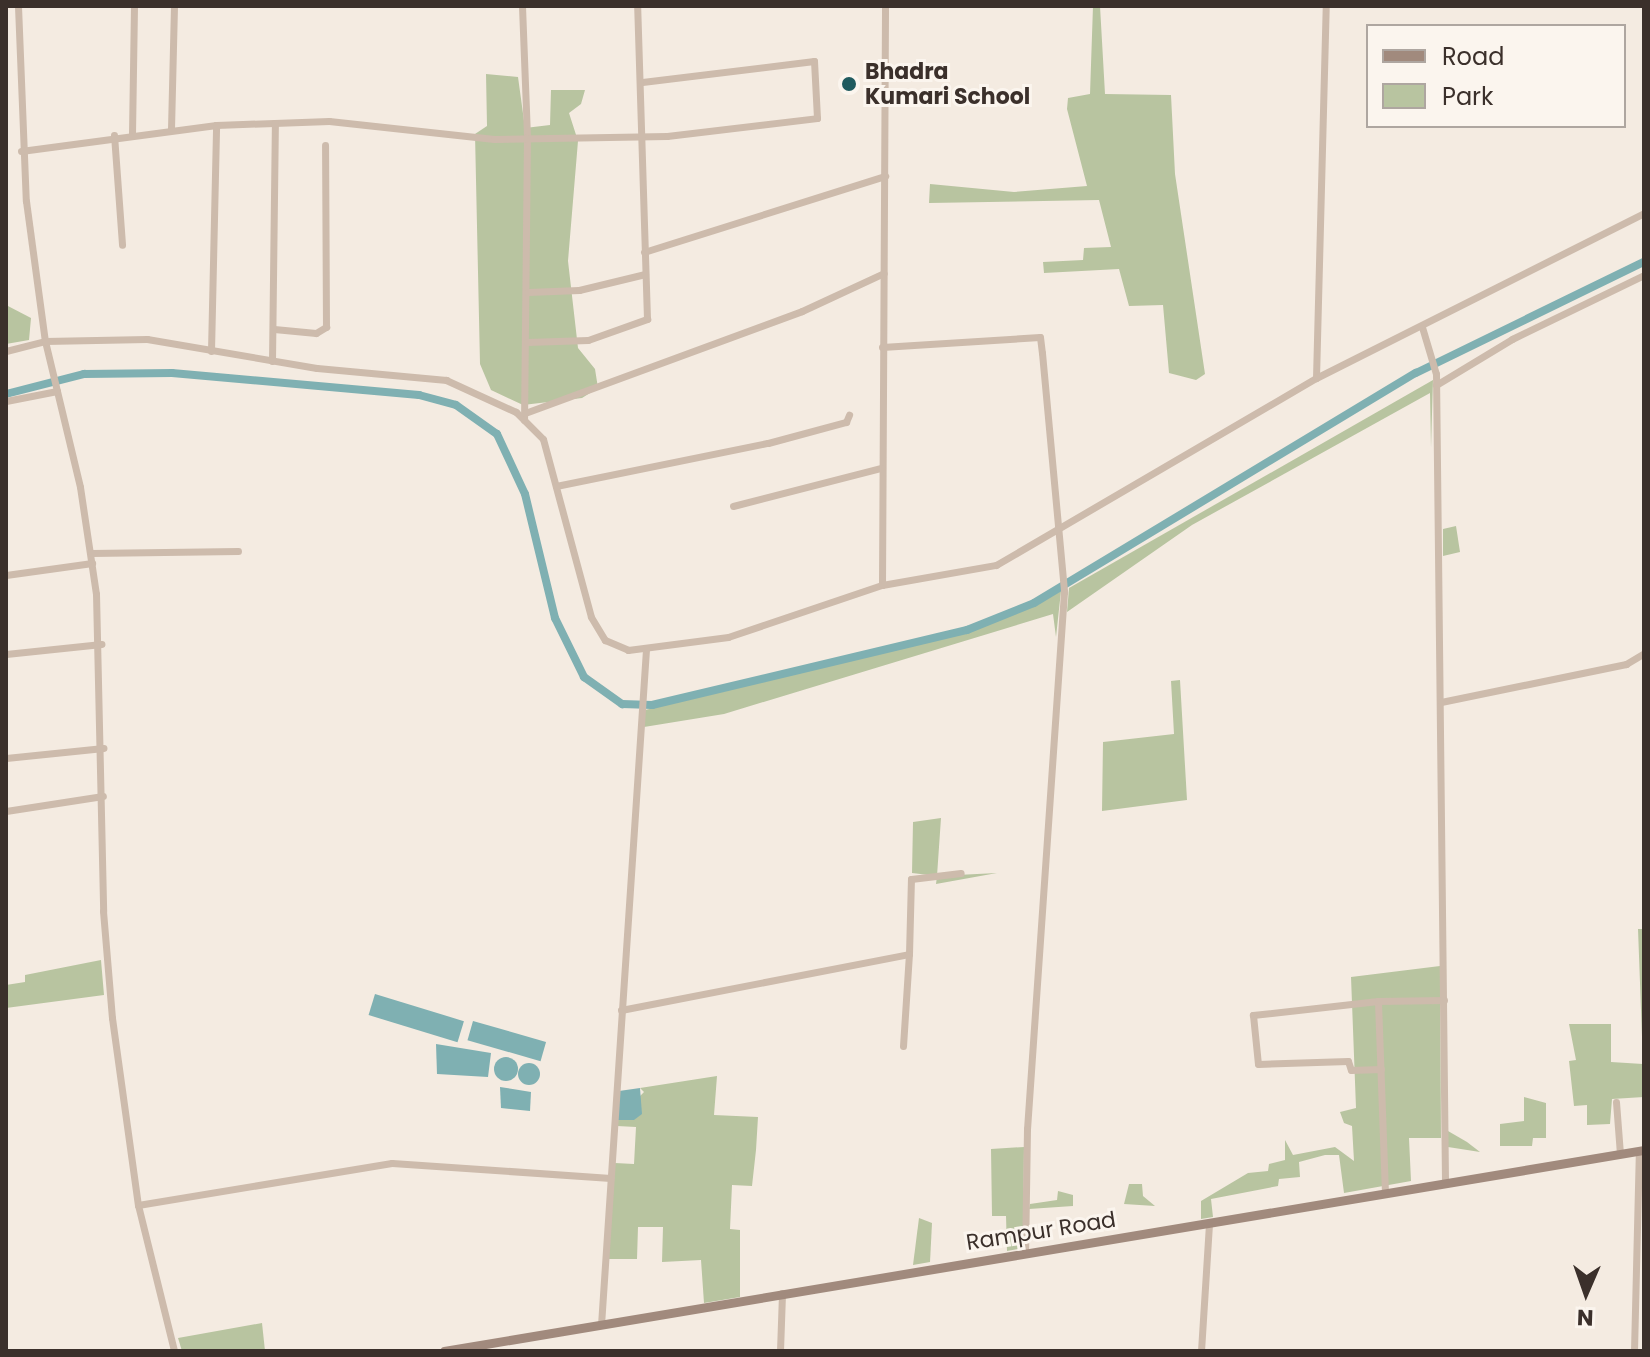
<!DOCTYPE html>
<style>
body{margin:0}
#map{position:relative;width:1650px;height:1357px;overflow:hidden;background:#f4ebe1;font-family:Poppins,sans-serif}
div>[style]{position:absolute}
.green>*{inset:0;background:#b8c4a0}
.water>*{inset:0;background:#7fb0b2;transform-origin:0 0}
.round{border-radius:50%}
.canal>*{height:8px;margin:-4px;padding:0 4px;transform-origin:4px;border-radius:4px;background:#7fb0b2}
.minor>*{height:7px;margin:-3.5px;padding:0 3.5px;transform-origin:3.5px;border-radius:3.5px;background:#cdbbac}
.secondary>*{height:9px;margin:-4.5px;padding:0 4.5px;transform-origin:4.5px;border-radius:4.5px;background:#a18a7d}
.dots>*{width:22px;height:22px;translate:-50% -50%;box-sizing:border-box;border:4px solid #fbf5ee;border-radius:50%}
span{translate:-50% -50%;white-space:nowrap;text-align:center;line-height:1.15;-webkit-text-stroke:6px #fbf5ee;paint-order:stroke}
.poi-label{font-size:22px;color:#3b302b;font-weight:700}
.left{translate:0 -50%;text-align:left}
.street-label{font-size:22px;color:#3b302b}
.frame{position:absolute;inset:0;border:8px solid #3b302b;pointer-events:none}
.legend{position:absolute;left:1366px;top:24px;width:260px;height:104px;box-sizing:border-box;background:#fbf5ee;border:2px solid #aea6a0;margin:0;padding:10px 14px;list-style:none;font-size:24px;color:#3b302b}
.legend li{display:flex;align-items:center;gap:16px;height:40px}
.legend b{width:40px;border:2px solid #aea6a0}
.north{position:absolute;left:1546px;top:1253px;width:80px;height:80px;-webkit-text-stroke:6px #fbf5ee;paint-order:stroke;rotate:182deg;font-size:22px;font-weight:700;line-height:32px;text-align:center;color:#3b302b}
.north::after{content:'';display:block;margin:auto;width:28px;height:36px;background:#3b302b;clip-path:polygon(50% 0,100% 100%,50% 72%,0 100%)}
</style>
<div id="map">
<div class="green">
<i style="clip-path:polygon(1093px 6px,1100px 6px,1105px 94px,1171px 95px,1175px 174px,1205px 374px,1196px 380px,1169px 373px,1163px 305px,1129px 306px,1119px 269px,1044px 273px,1043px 262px,1083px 260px,1084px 248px,1111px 247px,1099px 200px,929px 203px,930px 184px,1014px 192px,1087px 186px,1067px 109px,1068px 98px,1090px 94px)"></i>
<i style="clip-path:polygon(486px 74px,518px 77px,525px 128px,550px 125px,551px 90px,585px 90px,581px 104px,569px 113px,578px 141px,568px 261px,578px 348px,595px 369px,598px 388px,582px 398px,523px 405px,491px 390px,480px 364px,475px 134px,487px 126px)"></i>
<i style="clip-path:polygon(6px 305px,31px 318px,29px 340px,6px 344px)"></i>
<i style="clip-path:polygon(1433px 380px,1431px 448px,1430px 393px,1192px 525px,1067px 612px,1069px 588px)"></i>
<i style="clip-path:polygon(1456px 526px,1460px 552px,1443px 556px,1443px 529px)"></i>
<i style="clip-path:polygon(1061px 591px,1056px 637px,1053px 614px,724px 714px,644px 727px,645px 710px,967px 633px)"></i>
<i style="clip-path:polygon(1180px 680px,1187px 800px,1102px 811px,1103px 742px,1174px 734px,1171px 681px)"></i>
<i style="clip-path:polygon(941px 818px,937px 876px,997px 873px,936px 884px,937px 876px,912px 873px,913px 822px)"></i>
<i style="clip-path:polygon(1638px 929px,1644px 929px,1644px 1097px,1612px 1099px,1610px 1124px,1587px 1125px,1587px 1105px,1574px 1106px,1569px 1061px,1576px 1060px,1569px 1024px,1611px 1024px,1611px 1062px,1643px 1064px)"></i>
<i style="clip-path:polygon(101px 960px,104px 995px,6px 1008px,6px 985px,25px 982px,25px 975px)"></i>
<i style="clip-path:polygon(1440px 966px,1441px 1138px,1409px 1138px,1411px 1181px,1344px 1193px,1339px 1155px,1325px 1155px,1299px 1162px,1300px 1177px,1279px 1179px,1278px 1186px,1211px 1199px,1213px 1217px,1201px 1219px,1201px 1201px,1248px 1173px,1268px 1171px,1269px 1164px,1285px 1160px,1285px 1140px,1293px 1155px,1335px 1147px,1354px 1161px,1352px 1126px,1344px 1123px,1340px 1112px,1356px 1108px,1351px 977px)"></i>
<i style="clip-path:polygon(717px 1076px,714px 1115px,758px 1117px,756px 1150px,752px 1186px,732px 1185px,730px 1229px,740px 1230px,740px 1297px,704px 1303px,701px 1260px,662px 1262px,663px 1227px,638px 1227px,637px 1259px,608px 1259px,615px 1163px,634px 1164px,636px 1127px,617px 1126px,617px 1120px,644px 1092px,640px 1088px)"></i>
<i style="clip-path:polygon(1524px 1097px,1546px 1103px,1546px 1138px,1533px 1138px,1532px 1146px,1500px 1146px,1500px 1124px,1524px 1121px)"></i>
<i style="clip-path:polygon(1448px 1131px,1467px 1142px,1480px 1152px,1448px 1147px)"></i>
<i style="clip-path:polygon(1024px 1147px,1023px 1248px,1007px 1251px,1006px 1216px,992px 1216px,991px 1149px)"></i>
<i style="clip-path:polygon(1129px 1184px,1142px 1184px,1143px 1196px,1155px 1206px,1124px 1204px)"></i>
<i style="clip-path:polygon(1058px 1191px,1073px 1195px,1073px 1206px,1029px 1209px,1030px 1204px,1057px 1200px)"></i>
<i style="clip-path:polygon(919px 1218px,932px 1223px,930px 1262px,913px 1265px)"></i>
<i style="clip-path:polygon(262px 1323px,265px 1351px,182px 1351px,178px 1338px)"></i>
</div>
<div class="water">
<i style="left:375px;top:994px;width:93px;height:22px;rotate:17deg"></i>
<i style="left:473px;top:1021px;width:76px;height:20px;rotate:16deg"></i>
<i style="clip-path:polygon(436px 1044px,491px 1053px,488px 1077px,437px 1074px)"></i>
<i class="round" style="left:494px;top:1057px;width:24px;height:24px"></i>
<i class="round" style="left:518px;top:1063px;width:22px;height:22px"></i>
<i style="clip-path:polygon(500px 1087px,531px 1092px,530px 1111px,501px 1108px)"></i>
<i style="clip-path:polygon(640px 1088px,642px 1114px,634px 1120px,617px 1120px,619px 1091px)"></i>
</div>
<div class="canal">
<i style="left:6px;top:394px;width:81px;rotate:-14.4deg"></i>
<i style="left:84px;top:374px;width:88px;rotate:-0.7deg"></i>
<i style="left:172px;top:373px;width:248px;rotate:5.1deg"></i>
<i style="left:419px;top:395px;width:38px;rotate:15deg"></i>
<i style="left:456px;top:405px;width:50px;rotate:35.3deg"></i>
<i style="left:497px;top:434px;width:66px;rotate:65deg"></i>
<i style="left:525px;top:494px;width:128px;rotate:76.4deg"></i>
<i style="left:555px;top:618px;width:66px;rotate:63.8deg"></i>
<i style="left:584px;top:677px;width:47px;rotate:35.4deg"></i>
<i style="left:622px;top:704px;width:30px;rotate:2deg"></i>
<i style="left:652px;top:705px;width:324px;rotate:-13.4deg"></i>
<i style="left:967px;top:630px;width:72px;rotate:-21.9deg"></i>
<i style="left:1034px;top:603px;width:446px;rotate:-31.1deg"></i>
<i style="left:1416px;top:373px;width:254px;rotate:-26deg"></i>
</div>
<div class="minor">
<i style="left:18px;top:6px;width:195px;rotate:87.7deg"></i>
<i style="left:26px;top:201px;width:141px;rotate:82.3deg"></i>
<i style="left:45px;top:341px;width:150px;rotate:76.5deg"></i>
<i style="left:80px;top:487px;width:108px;rotate:81.5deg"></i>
<i style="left:96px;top:594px;width:317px;rotate:88.7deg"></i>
<i style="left:103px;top:911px;width:107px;rotate:85.2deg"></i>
<i style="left:112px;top:1018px;width:189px;rotate:82.1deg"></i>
<i style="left:138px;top:1205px;width:150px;rotate:76.1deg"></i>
<i style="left:522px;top:6px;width:131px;rotate:87.8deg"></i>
<i style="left:527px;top:137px;width:283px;rotate:90.6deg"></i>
<i style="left:171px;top:129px;width:123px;rotate:-88.6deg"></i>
<i style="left:132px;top:134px;width:128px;rotate:-89.1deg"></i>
<i style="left:114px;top:135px;width:110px;rotate:85.8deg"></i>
<i style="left:21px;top:151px;width:197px;rotate:-7.6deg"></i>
<i style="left:216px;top:125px;width:113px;rotate:-2deg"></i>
<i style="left:329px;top:121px;width:166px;rotate:6.2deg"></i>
<i style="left:494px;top:139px;width:173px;rotate:-1deg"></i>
<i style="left:667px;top:136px;width:151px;rotate:-6.8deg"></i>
<i style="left:817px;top:118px;width:57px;rotate:-93deg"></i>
<i style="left:814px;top:61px;width:173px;rotate:173deg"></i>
<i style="left:644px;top:252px;width:253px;rotate:-17.5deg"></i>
<i style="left:528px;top:292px;width:51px;rotate:-2.2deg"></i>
<i style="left:579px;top:290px;width:68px;rotate:-13.6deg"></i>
<i style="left:1422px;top:327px;width:49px;rotate:73.4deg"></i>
<i style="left:1436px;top:374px;width:809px;rotate:89.36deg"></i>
<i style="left:274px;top:329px;width:42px;rotate:5.4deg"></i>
<i style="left:316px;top:333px;width:12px;rotate:-31deg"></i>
<i style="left:326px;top:327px;width:182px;rotate:-90.3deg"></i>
<i style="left:527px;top:342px;width:61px;rotate:-1.9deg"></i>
<i style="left:588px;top:340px;width:63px;rotate:-19.6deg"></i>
<i style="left:647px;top:319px;width:313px;rotate:-91.8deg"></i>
<i style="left:882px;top:347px;width:158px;rotate:-3.6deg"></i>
<i style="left:1040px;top:337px;width:16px;rotate:83deg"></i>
<i style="left:1042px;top:353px;width:240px;rotate:84.7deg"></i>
<i style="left:1064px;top:592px;width:538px;rotate:93.94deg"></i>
<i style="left:1027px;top:1129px;width:123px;rotate:90.9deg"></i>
<i style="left:6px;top:351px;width:40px;rotate:-14.4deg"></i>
<i style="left:45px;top:341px;width:102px;rotate:-1.1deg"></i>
<i style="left:147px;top:339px;width:172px;rotate:9.7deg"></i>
<i style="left:317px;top:368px;width:130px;rotate:5.3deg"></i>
<i style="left:446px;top:380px;width:77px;rotate:24.6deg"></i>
<i style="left:516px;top:412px;width:38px;rotate:45deg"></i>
<i style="left:543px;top:439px;width:184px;rotate:74.9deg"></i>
<i style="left:591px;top:617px;width:27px;rotate:59deg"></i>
<i style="left:605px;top:640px;width:25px;rotate:23deg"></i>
<i style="left:628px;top:650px;width:101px;rotate:-7.4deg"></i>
<i style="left:728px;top:637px;width:163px;rotate:-18.7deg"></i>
<i style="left:882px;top:585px;width:579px;rotate:-89.7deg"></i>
<i style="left:211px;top:351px;width:226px;rotate:-88.7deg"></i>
<i style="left:272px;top:361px;width:238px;rotate:-89.3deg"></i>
<i style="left:1316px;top:378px;width:372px;rotate:-88.5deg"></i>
<i style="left:1436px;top:385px;width:89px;rotate:-31.2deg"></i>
<i style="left:1512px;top:339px;width:147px;rotate:-25.9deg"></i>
<i style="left:6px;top:401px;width:52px;rotate:-11.1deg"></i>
<i style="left:525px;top:413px;width:295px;rotate:-20.2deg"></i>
<i style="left:802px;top:311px;width:90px;rotate:-24.9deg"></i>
<i style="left:556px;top:486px;width:216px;rotate:-11.5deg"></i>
<i style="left:768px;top:443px;width:81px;rotate:-15.1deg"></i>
<i style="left:846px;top:422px;width:8px;rotate:-67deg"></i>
<i style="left:733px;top:506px;width:153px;rotate:-14.4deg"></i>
<i style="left:91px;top:553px;width:147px;rotate:-0.8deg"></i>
<i style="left:6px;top:575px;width:87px;rotate:-7.9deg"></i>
<i style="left:882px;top:585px;width:116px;rotate:-10deg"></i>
<i style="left:996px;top:565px;width:371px;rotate:-30.3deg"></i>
<i style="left:1316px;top:378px;width:367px;rotate:-26.7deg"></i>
<i style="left:6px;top:654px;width:96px;rotate:-6deg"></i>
<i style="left:1441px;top:702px;width:189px;rotate:-11.6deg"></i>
<i style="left:1626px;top:664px;width:21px;rotate:-31deg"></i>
<i style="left:6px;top:758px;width:98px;rotate:-5.9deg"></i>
<i style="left:6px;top:811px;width:98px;rotate:-8.8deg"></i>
<i style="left:1378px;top:1001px;width:126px;rotate:173.6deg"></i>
<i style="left:1253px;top:1015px;width:49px;rotate:84.2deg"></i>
<i style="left:1258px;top:1064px;width:90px;rotate:-1.9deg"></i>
<i style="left:1348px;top:1061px;width:9px;rotate:72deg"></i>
<i style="left:1351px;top:1070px;width:30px;rotate:-2deg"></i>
<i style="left:621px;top:1010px;width:293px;rotate:-11deg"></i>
<i style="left:909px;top:954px;width:75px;rotate:-88.5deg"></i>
<i style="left:911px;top:879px;width:50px;rotate:-6.8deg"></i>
<i style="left:903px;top:1046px;width:92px;rotate:-86.3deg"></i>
<i style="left:1616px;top:1102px;width:52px;rotate:85.6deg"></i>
<i style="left:1385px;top:1193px;width:192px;rotate:-92.1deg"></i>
<i style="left:1378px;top:1001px;width:66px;rotate:-0.9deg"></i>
<i style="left:138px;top:1205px;width:257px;rotate:-9.4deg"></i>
<i style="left:392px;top:1163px;width:219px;rotate:3.9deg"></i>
<i style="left:601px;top:1325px;width:677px;rotate:-86.19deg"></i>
<i style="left:780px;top:1351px;width:58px;rotate:-88deg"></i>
<i style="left:1201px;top:1351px;width:128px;rotate:-86.4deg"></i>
<i style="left:1634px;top:1351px;width:200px;rotate:-88.6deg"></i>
</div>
<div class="secondary">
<i style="left:444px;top:1351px;width:1217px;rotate:-9.51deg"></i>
</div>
<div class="dots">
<i style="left:849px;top:84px;background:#1f5a5e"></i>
</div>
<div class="poi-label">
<span class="left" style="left:865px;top:84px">Bhadra<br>Kumari School</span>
</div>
<div class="street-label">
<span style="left:1041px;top:1231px;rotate:-9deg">Rampur Road</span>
</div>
<div class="frame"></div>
<ul class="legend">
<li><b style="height:10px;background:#a18a7d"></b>Road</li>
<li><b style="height:22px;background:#b8c4a0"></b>Park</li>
</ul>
<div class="north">N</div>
</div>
